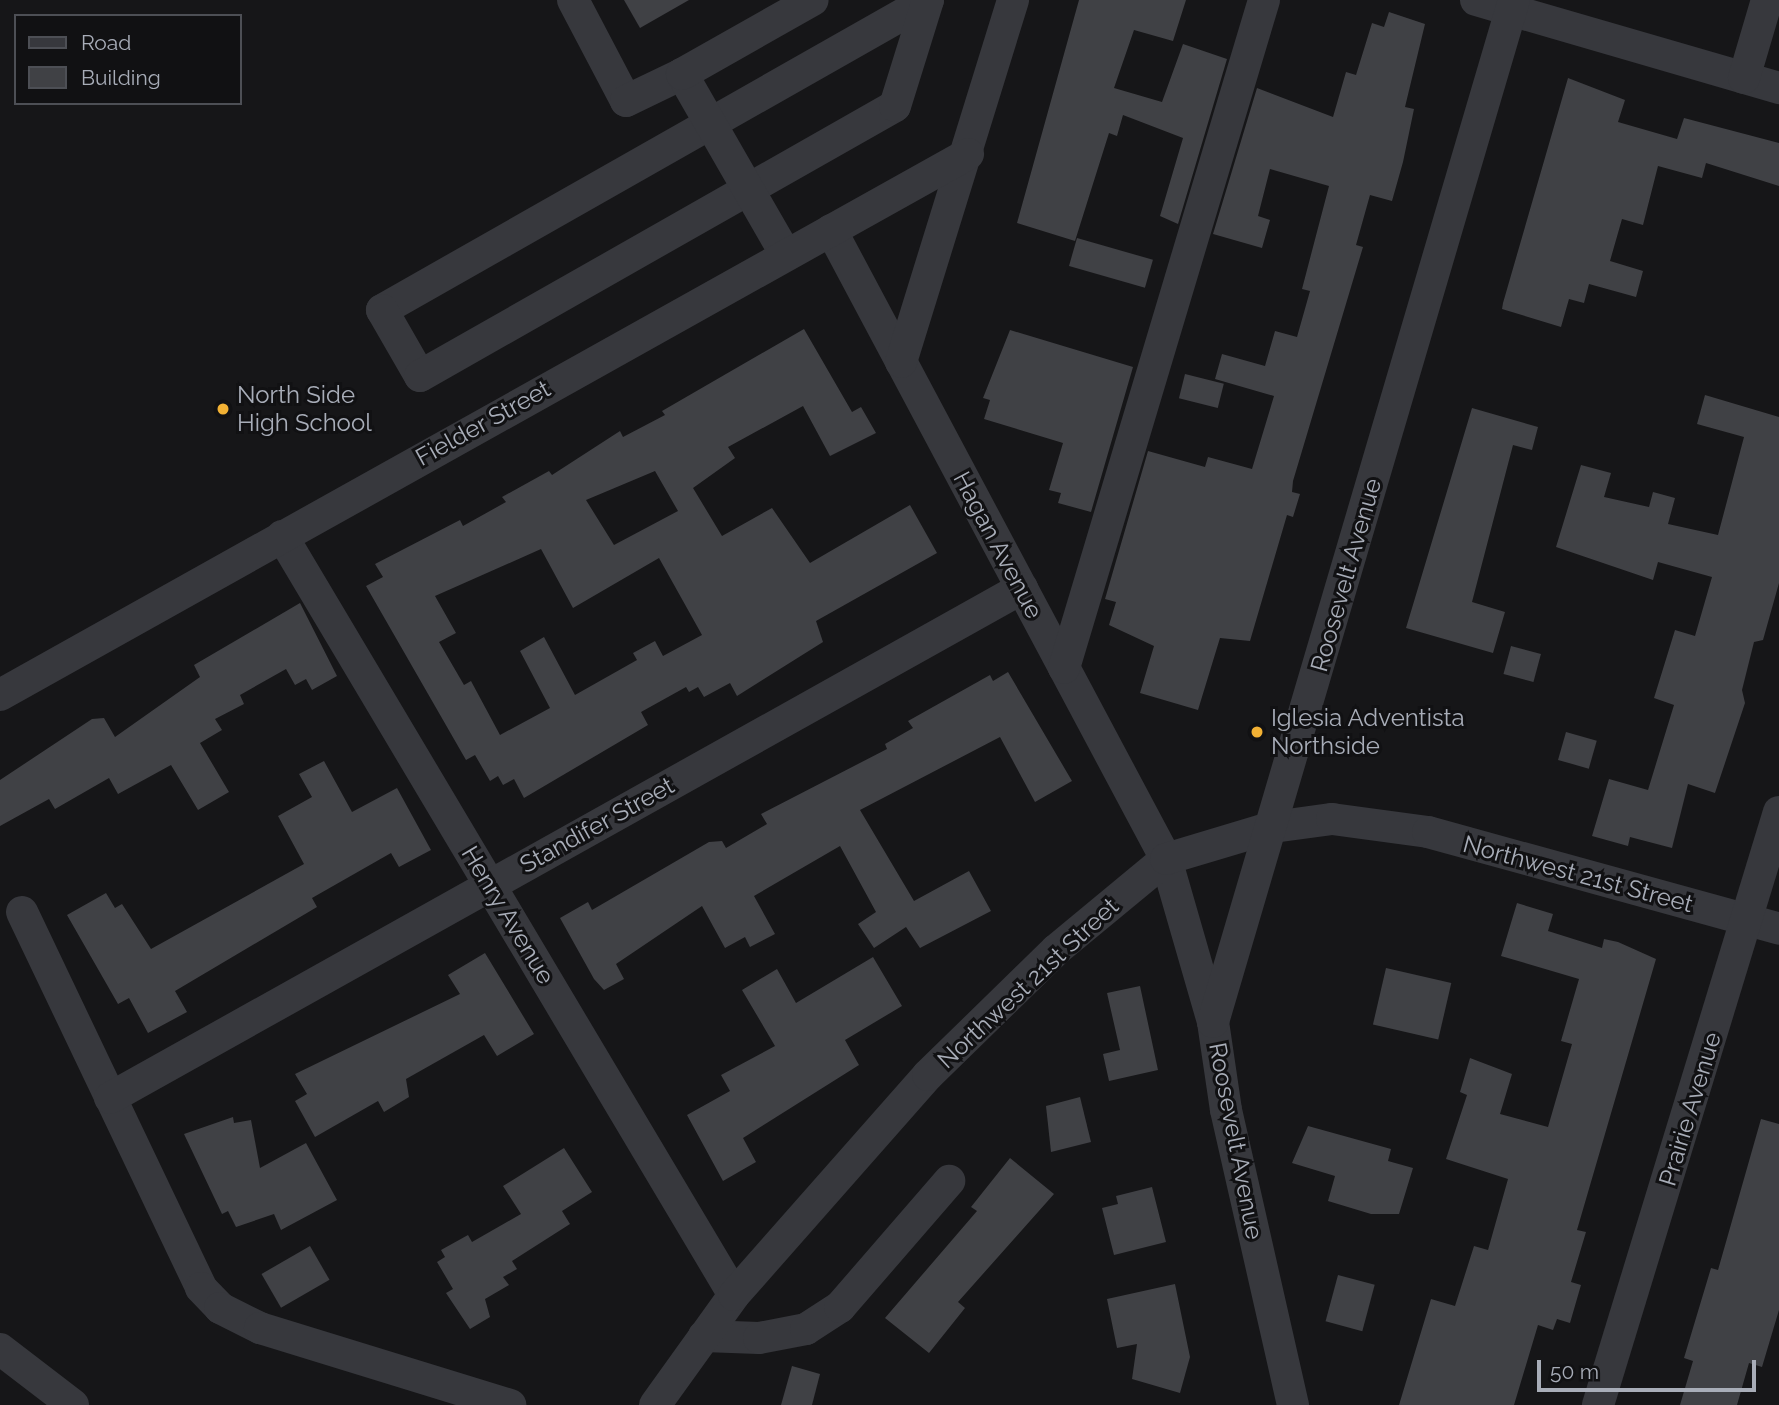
<!DOCTYPE html>
<style>
body{margin:0}
#map{position:relative;width:1779px;height:1405px;overflow:hidden;background:#161618;font-family:Raleway,sans-serif}
div>[style]{position:absolute}
.building>*{inset:0;background:#404145;transform-origin:0 0}
.minor>*{height:32px;margin:-16px;padding:0 16px;transform-origin:16px;border-radius:16px;background:#37383d}
.dots>*{width:19px;height:19px;translate:-50% -50%;box-sizing:border-box;border:4px solid #111113;border-radius:50%}
span{translate:-50% -50%;white-space:nowrap;text-align:center;line-height:1.15;-webkit-text-stroke:6px #111113;paint-order:stroke}
.poi-label{font-size:24px;color:#a8adb8}
.left{translate:0 -50%;text-align:left}
.street-label{font-size:24px;color:#a8adb8}
.legend{position:absolute;left:14px;top:14px;width:228px;height:91px;box-sizing:border-box;background:#111113;border:2px solid #4d4f55;margin:0;padding:9px 12px;list-style:none;font-size:21px;color:#a8adb8}
.legend li{display:flex;align-items:center;gap:14px;height:35px}
.legend b{width:35px;border:2px solid #4d4f55}
.scale{position:absolute;left:1537px;top:1360px;width:219px;height:32px;box-sizing:border-box;border:4px solid #a8adb8;border-top:0;padding-left:9px;font-size:21px;line-height:24px;white-space:nowrap;color:#a8adb8;-webkit-text-stroke:5px #111113;paint-order:stroke}
</style>
<div id="map">
<div class="building">
<i style="clip-path:polygon(624px 0,689px 0,640px 28px)"></i>
<i style="clip-path:polygon(1079px 0,1186px 0,1173px 41px,1134px 30px,1114px 88px,1162px 102px,1183px 44px,1227px 59px,1178px 224px,1160px 216px,1183px 138px,1123px 115px,1117px 136px,1109px 133px,1075px 241px,1017px 223px)"></i>
<i style="clip-path:polygon(1389px 12px,1425px 24px,1405px 107px,1414px 109px,1403px 162px,1392px 201px,1370px 195px,1356px 245px,1363px 247px,1293px 481px,1292px 492px,1300px 494px,1293px 517px,1287px 515px,1250px 641px,1220px 638px,1198px 710px,1140px 693px,1154px 646px,1109px 625px,1116px 602px,1105px 599px,1148px 451px,1205px 467px,1208px 457px,1252px 469px,1274px 396px,1215px 379px,1222px 354px,1265px 366px,1275px 331px,1297px 337px,1310px 291px,1302px 289px,1329px 186px,1270px 169px,1258px 216px,1270px 220px,1262px 248px,1213px 234px,1257px 88px,1333px 117px,1346px 72px,1356px 75px,1372px 23px,1384px 27px)"></i>
<i style="clip-path:polygon(1568px 78px,1625px 100px,1618px 122px,1677px 139px,1684px 118px,1779px 143px,1779px 186px,1706px 163px,1702px 178px,1658px 166px,1643px 225px,1622px 219px,1610px 261px,1643px 271px,1636px 297px,1589px 284px,1584px 303px,1569px 299px,1561px 327px,1502px 309px,1503px 303px)"></i>
<i style="left:1077px;top:238px;width:79px;height:29px;rotate:16deg"></i>
<i style="clip-path:polygon(evenodd,804px 329px,852px 412px,861px 407px,876px 433px,830px 456px,803px 406px,728px 447px,735px 458px,693px 488px,722px 536px,772px 508px,810px 563px,910px 505px,937px 553px,816px 621px,823px 642px,737px 696px,730px 683px,704px 697px,698px 687px,689px 692px,686px 687px,641px 712px,648px 725px,524px 798px,514px 779px,503px 785px,498px 776px,490px 781px,475px 755px,466px 760px,366px 586px,383px 577px,375px 564px,460px 520px,463px 526px,506px 502px,502px 497px,549px 471px,552px 475px,620px 431px,623px 437px,665px 415px,662px 411px,804px 329px,655px 471px,678px 511px,614px 545px,586px 500px,655px 471px,804px 329px,541px 549px,573px 608px,659px 558px,702px 635px,663px 656px,655px 641px,633px 653px,637px 660px,575px 695px,544px 637px,520px 651px,550px 708px,500px 735px,471px 681px,464px 685px,439px 642px,456px 633px,435px 596px,541px 549px)"></i>
<i style="clip-path:polygon(1010px 330px,1133px 367px,1091px 512px,1058px 503px,1061px 493px,1049px 490px,1063px 443px,984px 419px,990px 400px,983px 398px)"></i>
<i style="left:1185px;top:374px;width:40px;height:25px;rotate:14deg"></i>
<i style="clip-path:polygon(1705px 395px,1779px 417px,1779px 583px,1763px 640px,1754px 642px,1742px 690px,1745px 703px,1715px 793px,1688px 784px,1672px 848px,1630px 837px,1628px 846px,1592px 836px,1609px 779px,1648px 790px,1674px 705px,1654px 698px,1675px 630px,1695px 636px,1712px 577px,1658px 562px,1653px 580px,1556px 547px,1581px 465px,1611px 473px,1604px 497px,1649px 507px,1653px 492px,1675px 498px,1668px 524px,1718px 535px,1744px 437px,1697px 424px)"></i>
<i style="clip-path:polygon(1472px 408px,1538px 427px,1532px 450px,1513px 445px,1472px 602px,1505px 612px,1493px 653px,1406px 628px)"></i>
<i style="clip-path:polygon(300px 603px,337px 676px,312px 690px,306px 679px,295px 685px,286px 669px,240px 695px,244px 704px,215px 719px,222px 730px,200px 743px,229px 792px,198px 810px,171px 765px,118px 794px,109px 778px,55px 809px,49px 799px,0 826px,0 780px,92px 719px,104px 718px,115px 737px,200px 677px,194px 665px)"></i>
<i style="left:1511px;top:646px;width:31px;height:29px;rotate:15deg"></i>
<i style="clip-path:polygon(1008px 672px,1072px 781px,1035px 802px,1000px 737px,860px 810px,914px 901px,969px 871px,991px 911px,920px 948px,906px 927px,874px 948px,858px 924px,876px 912px,840px 846px,754px 896px,775px 934px,750px 947px,745px 937px,725px 948px,702px 906px,616px 964px,624px 979px,604px 990px,594px 979px,560px 918px,588px 902px,592px 910px,709px 842px,722px 841px,726px 848px,767px 824px,761px 814px,887px 749px,885px 744px,913px 728px,908px 721px,990px 675px,993px 681px)"></i>
<i style="left:1566px;top:732px;width:32px;height:29px;rotate:16deg"></i>
<i style="clip-path:polygon(324px 761px,352px 812px,397px 788px,431px 850px,399px 867px,391px 853px,312px 898px,317px 907px,175px 991px,187px 1012px,148px 1033px,129px 998px,118px 1004px,67px 915px,106px 893px,115px 908px,122px 904px,151px 949px,304px 864px,278px 816px,312px 797px,299px 774px)"></i>
<i style="clip-path:polygon(1517px 903px,1553px 914px,1548px 931px,1602px 948px,1604px 939px,1618px 942px,1656px 959px,1577px 1230px,1586px 1232px,1571px 1282px,1581px 1285px,1570px 1323px,1557px 1319px,1553px 1330px,1538px 1325px,1514px 1405px,1399px 1405px,1431px 1299px,1455px 1306px,1474px 1246px,1488px 1250px,1508px 1179px,1446px 1159px,1467px 1095px,1460px 1092px,1470px 1058px,1512px 1074px,1500px 1114px,1548px 1127px,1572px 1044px,1561px 1041px,1579px 979px,1501px 956px)"></i>
<i style="clip-path:polygon(485px 953px,534px 1034px,497px 1056px,484px 1035px,406px 1079px,409px 1097px,384px 1112px,378px 1101px,315px 1137px,295px 1101px,307px 1094px,295px 1074px,460px 994px,448px 975px)"></i>
<i style="clip-path:polygon(873px 957px,902px 1006px,845px 1040px,859px 1065px,743px 1138px,756px 1162px,723px 1181px,687px 1115px,730px 1091px,721px 1075px,775px 1046px,742px 990px,777px 969px,796px 1003px)"></i>
<i style="left:1386px;top:968px;width:67px;height:58px;rotate:13deg"></i>
<i style="clip-path:polygon(1140px 986px,1158px 1070px,1109px 1081px,1103px 1054px,1120px 1050px,1107px 993px)"></i>
<i style="clip-path:polygon(1080px 1097px,1091px 1142px,1051px 1152px,1046px 1106px)"></i>
<i style="clip-path:polygon(233px 1117px,234px 1123px,251px 1120px,260px 1168px,306px 1143px,337px 1200px,281px 1230px,274px 1214px,236px 1227px,228px 1211px,222px 1214px,184px 1134px)"></i>
<i style="clip-path:polygon(1761px 1119px,1779px 1124px,1779px 1310px,1762px 1367px,1749px 1363px,1737px 1405px,1680px 1405px,1693px 1361px,1684px 1358px,1711px 1268px,1718px 1270px)"></i>
<i style="clip-path:polygon(1308px 1126px,1391px 1149px,1388px 1161px,1413px 1168px,1399px 1214px,1371px 1214px,1328px 1201px,1335px 1176px,1292px 1163px)"></i>
<i style="clip-path:polygon(564px 1148px,592px 1192px,562px 1211px,570px 1224px,512px 1261px,517px 1269px,503px 1277px,509px 1285px,485px 1299px,490px 1317px,470px 1329px,446px 1293px,453px 1289px,437px 1262px,445px 1257px,441px 1250px,468px 1235px,472px 1242px,521px 1214px,503px 1186px)"></i>
<i style="clip-path:polygon(1010px 1158px,1054px 1194px,958px 1302px,965px 1308px,929px 1353px,885px 1318px,977px 1211px,971px 1207px)"></i>
<i style="clip-path:polygon(1152px 1187px,1166px 1242px,1114px 1255px,1102px 1208px,1118px 1204px,1116px 1196px)"></i>
<i style="left:310px;top:1246px;width:39px;height:56px;rotate:60deg"></i>
<i style="left:1338px;top:1275px;width:38px;height:48px;rotate:15deg"></i>
<i style="clip-path:polygon(1175px 1284px,1190px 1357px,1180px 1393px,1132px 1379px,1137px 1344px,1117px 1348px,1107px 1299px)"></i>
<i style="clip-path:polygon(792px 1366px,820px 1374px,812px 1405px,781px 1405px)"></i>
</div>
<div class="minor">
<i style="left:573px;top:0;width:114px;rotate:62.3deg"></i>
<i style="left:626px;top:101px;width:62px;rotate:-25.7deg"></i>
<i style="left:928px;top:0;width:628px;rotate:150.41deg"></i>
<i style="left:382px;top:310px;width:76px;rotate:60.1deg"></i>
<i style="left:420px;top:376px;width:546px;rotate:-29.61deg"></i>
<i style="left:895px;top:106px;width:111px;rotate:-72.7deg"></i>
<i style="left:1476px;top:0;width:316px;rotate:16.2deg"></i>
<i style="left:1744px;top:78px;width:81px;rotate:-73.6deg"></i>
<i style="left:831px;top:230px;width:713px;rotate:61.96deg"></i>
<i style="left:1166px;top:859px;width:170px;rotate:73.9deg"></i>
<i style="left:786px;top:255px;width:209px;rotate:-119.9deg"></i>
<i style="left:682px;top:74px;width:150px;rotate:-29.5deg"></i>
<i style="left:901px;top:362px;width:379px;rotate:-72.8deg"></i>
<i style="left:282px;top:536px;width:883px;rotate:59.23deg"></i>
<i style="left:1064px;top:668px;width:697px;rotate:-73.33deg"></i>
<i style="left:0;top:695px;width:1109px;rotate:-29.2deg"></i>
<i style="left:22px;top:912px;width:416px;rotate:64.5deg"></i>
<i style="left:201px;top:1288px;width:28px;rotate:46deg"></i>
<i style="left:220px;top:1308px;width:45px;rotate:26.6deg"></i>
<i style="left:260px;top:1328px;width:262px;rotate:17.1deg"></i>
<i style="left:110px;top:1098px;width:1045px;rotate:-29.21deg"></i>
<i style="left:704px;top:1336px;width:55px;rotate:2.1deg"></i>
<i style="left:759px;top:1338px;width:48px;rotate:-10.8deg"></i>
<i style="left:806px;top:1329px;width:40px;rotate:-32.9deg"></i>
<i style="left:840px;top:1307px;width:167px;rotate:-49.1deg"></i>
<i style="left:0;top:1349px;width:92px;rotate:37.5deg"></i>
<i style="left:655px;top:1405px;width:135px;rotate:-54.3deg"></i>
<i style="left:734px;top:1295px;width:293px;rotate:-48.6deg"></i>
<i style="left:928px;top:1075px;width:179px;rotate:-44.3deg"></i>
<i style="left:1056px;top:950px;width:143px;rotate:-39.6deg"></i>
<i style="left:1166px;top:859px;width:112px;rotate:-16.7deg"></i>
<i style="left:1273px;top:827px;width:60px;rotate:-7.7deg"></i>
<i style="left:1332px;top:819px;width:97px;rotate:7.7deg"></i>
<i style="left:1428px;top:832px;width:364px;rotate:15.4deg"></i>
<i style="left:1293px;top:1405px;width:303px;rotate:-102.8deg"></i>
<i style="left:1226px;top:1110px;width:89px;rotate:-98.4deg"></i>
<i style="left:1213px;top:1022px;width:1065px;rotate:-73.59deg"></i>
<i style="left:1598px;top:1405px;width:620px;rotate:-73.03deg"></i>
</div>
<div class="dots">
<i style="left:223px;top:409px;background:#f2b134"></i>
<i style="left:1257px;top:732px;background:#f2b134"></i>
</div>
<div class="poi-label">
<span class="left" style="left:237px;top:409px">North Side<br>High School</span>
<span class="left" style="left:1271px;top:732px">Iglesia Adventista<br>Northside</span>
</div>
<div class="street-label">
<span style="left:483px;top:423px;rotate:-29deg">Fielder Street</span>
<span style="left:998px;top:545px;rotate:62deg">Hagan Avenue</span>
<span style="left:1346px;top:575px;rotate:-74deg">Roosevelt Avenue</span>
<span style="left:597px;top:825px;rotate:-29deg">Standifer Street</span>
<span style="left:1578px;top:874px;rotate:15deg">Northwest 21st Street</span>
<span style="left:508px;top:915px;rotate:59deg">Henry Avenue</span>
<span style="left:1028px;top:983px;rotate:-43deg">Northwest 21st Street</span>
<span style="left:1690px;top:1109px;rotate:-73deg">Prairie Avenue</span>
<span style="left:1236px;top:1141px;rotate:79deg">Roosevelt Avenue</span>
</div>
<ul class="legend">
<li><b style="height:9px;background:#37383d"></b>Road</li>
<li><b style="height:19px;background:#404145"></b>Building</li>
</ul>
<div class="scale">50 m</div>
</div>
